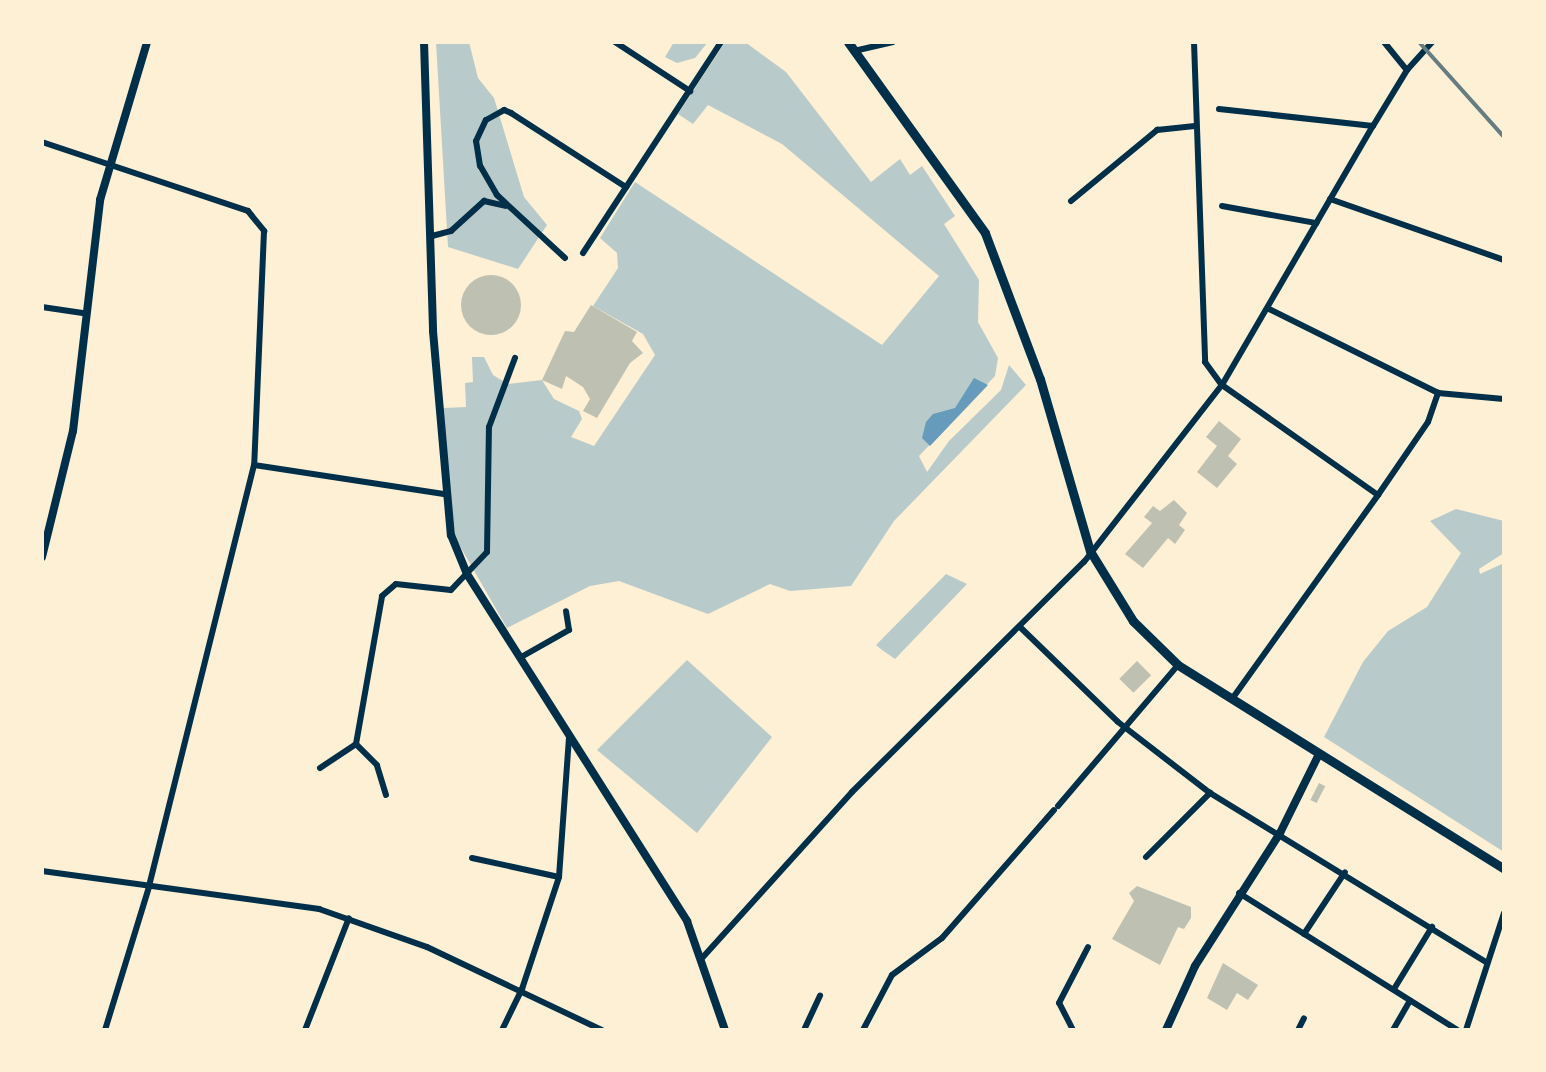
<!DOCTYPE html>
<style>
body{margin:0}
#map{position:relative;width:1546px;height:1072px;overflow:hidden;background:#fdf0d5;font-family:"PT Sans",sans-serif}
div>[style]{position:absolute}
.green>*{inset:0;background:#b9caca}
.water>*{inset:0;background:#669bbc}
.building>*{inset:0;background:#bec0b2;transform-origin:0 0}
.round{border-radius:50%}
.minor>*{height:6px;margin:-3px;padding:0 3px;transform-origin:3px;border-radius:3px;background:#003049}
.tertiary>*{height:8px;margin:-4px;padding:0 4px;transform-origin:4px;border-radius:4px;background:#003049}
.secondary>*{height:8px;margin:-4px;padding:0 4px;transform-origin:4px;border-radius:4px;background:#003049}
.primary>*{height:9px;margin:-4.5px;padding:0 4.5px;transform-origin:4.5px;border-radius:4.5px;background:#003049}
.rail>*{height:4px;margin:-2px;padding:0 2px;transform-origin:2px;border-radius:2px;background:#657d81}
span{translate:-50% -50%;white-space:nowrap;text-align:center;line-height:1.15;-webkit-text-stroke:4.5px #fdf0d5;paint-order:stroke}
.frame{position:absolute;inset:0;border:44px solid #fdf0d5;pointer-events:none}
</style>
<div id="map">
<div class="green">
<i style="clip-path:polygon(436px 42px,469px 42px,478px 78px,494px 98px,524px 197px,547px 225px,518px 269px,448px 247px)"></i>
<i style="clip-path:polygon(674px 42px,708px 42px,695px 58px,677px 63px,665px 57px)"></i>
<i style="clip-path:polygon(725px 42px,745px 42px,786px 72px,871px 182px,900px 159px,910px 175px,922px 166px,955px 216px,944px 224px,979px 280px,978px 322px,998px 358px,995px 376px,919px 456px,927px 472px,949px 441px,1001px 390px,1009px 365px,1026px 385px,894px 521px,851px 586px,790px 591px,770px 584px,708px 614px,619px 581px,590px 586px,507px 628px,453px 534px,443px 408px,466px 407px,465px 383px,473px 382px,472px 357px,484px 357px,493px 375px,508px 384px,542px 380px,554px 399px,579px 411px,582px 419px,571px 437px,594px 446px,655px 355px,643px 334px,593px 306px,618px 268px,617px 253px,600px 238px,635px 182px,882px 345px,939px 276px,782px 144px,708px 105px,693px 124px,678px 114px)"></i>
<i style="clip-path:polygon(1456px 509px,1504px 521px,1504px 553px,1479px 569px,1480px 574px,1504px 563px,1504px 852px,1324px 737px,1363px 662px,1388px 631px,1427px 607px,1461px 553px,1430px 521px)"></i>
<i style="clip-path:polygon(946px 574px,967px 584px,895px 659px,882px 650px,876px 645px)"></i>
<i style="clip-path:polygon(687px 660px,772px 737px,697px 833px,597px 750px)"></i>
</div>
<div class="water">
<i style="clip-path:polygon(974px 378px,988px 385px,930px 446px,922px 438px,926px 422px,933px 414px,955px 408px)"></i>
</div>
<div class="building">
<i class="round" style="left:461px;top:275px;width:60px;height:60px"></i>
<i style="clip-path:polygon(591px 305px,637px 332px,632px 341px,643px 353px,630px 363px,597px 418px,583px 411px,590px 399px,583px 387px,566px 376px,562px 389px,542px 380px,565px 331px,574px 332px)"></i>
<i style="clip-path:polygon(1219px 421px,1241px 439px,1228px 456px,1237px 464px,1217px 488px,1197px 472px,1217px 446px,1206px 437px)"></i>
<i style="clip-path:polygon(1174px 500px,1187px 513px,1179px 525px,1185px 530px,1175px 544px,1168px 538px,1143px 568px,1125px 554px,1152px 523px,1144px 517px,1153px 506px,1160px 511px)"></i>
<i style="left:1137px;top:661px;width:20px;height:25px;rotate:45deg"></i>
<i style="left:1319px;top:783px;width:7px;height:19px;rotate:27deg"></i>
<i style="clip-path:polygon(1137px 886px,1191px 907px,1191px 918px,1184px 929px,1178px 927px,1160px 965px,1112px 939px,1134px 901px,1129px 893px)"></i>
<i style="clip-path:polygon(1223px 963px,1258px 985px,1248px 1000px,1237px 993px,1227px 1010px,1207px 998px)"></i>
</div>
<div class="minor">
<i style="left:615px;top:42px;width:90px;rotate:33.2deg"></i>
<i style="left:1194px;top:42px;width:320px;rotate:88deg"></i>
<i style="left:1205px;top:362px;width:29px;rotate:54deg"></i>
<i style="left:1222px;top:385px;width:191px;rotate:35.2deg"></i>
<i style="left:1384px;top:42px;width:36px;rotate:51deg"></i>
<i style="left:854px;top:51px;width:40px;rotate:-13deg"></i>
<i style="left:1219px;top:109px;width:155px;rotate:6.3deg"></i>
<i style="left:42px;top:142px;width:217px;rotate:18.5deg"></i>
<i style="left:248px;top:211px;width:26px;rotate:51deg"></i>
<i style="left:264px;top:231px;width:234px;rotate:92.4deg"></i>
<i style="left:254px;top:465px;width:435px;rotate:104deg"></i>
<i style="left:149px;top:887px;width:150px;rotate:107.1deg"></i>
<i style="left:1330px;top:199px;width:184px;rotate:19.3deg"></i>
<i style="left:1071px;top:201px;width:112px;rotate:-39.5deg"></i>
<i style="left:1157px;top:130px;width:38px;rotate:-6deg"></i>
<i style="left:1222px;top:206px;width:96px;rotate:10.3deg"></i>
<i style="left:432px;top:236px;width:20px;rotate:-15deg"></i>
<i style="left:451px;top:231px;width:45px;rotate:-42.3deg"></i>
<i style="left:484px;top:201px;width:22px;rotate:13deg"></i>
<i style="left:583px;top:253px;width:252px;rotate:-56.8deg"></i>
<i style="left:565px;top:258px;width:93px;rotate:-137.2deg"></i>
<i style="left:497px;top:195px;width:34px;rotate:-120deg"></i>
<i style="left:480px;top:166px;width:25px;rotate:-99deg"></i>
<i style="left:476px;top:141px;width:23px;rotate:-65deg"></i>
<i style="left:486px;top:120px;width:21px;rotate:-29deg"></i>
<i style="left:504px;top:110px;width:8px;rotate:23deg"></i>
<i style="left:511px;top:113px;width:137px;rotate:32.8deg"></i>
<i style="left:42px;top:307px;width:41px;rotate:8.3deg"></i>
<i style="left:1269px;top:309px;width:189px;rotate:26.4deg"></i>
<i style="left:1438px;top:393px;width:66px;rotate:5.2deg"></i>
<i style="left:254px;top:465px;width:192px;rotate:8.7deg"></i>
<i style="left:1020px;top:627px;width:136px;rotate:44.1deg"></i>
<i style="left:1118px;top:722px;width:116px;rotate:37.7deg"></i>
<i style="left:1210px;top:793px;width:325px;rotate:31.5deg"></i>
<i style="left:523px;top:656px;width:53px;rotate:-29.5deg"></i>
<i style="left:569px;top:630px;width:19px;rotate:-99deg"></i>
<i style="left:1232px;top:699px;width:251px;rotate:-54.4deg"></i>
<i style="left:1378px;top:495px;width:88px;rotate:-55.6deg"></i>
<i style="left:1428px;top:422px;width:31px;rotate:-71deg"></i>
<i style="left:320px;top:768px;width:43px;rotate:-33.7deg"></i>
<i style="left:386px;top:795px;width:31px;rotate:-107deg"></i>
<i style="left:377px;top:765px;width:30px;rotate:-135deg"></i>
<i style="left:356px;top:744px;width:150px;rotate:-80deg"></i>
<i style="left:382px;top:596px;width:18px;rotate:-41deg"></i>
<i style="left:396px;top:584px;width:55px;rotate:6.2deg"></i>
<i style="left:451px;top:590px;width:52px;rotate:-46.5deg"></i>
<i style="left:487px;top:552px;width:125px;rotate:-89.1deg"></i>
<i style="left:489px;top:427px;width:74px;rotate:-69.4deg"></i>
<i style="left:1058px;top:806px;width:185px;rotate:-49.6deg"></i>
<i style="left:1146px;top:857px;width:91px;rotate:-45deg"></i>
<i style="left:472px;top:858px;width:89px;rotate:12.3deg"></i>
<i style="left:42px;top:871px;width:280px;rotate:7.8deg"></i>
<i style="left:319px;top:909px;width:114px;rotate:19.4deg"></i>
<i style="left:427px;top:947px;width:194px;rotate:25.4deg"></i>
<i style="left:1239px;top:893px;width:257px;rotate:32.1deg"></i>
<i style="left:1304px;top:934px;width:74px;rotate:-56.5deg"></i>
<i style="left:703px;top:957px;width:222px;rotate:-47.9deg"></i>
<i style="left:852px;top:792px;width:327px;rotate:-44.8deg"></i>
<i style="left:1084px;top:562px;width:224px;rotate:-52.1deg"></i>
<i style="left:1222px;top:385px;width:300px;rotate:-59.8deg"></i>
<i style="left:1373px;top:126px;width:66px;rotate:-58.7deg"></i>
<i style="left:1407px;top:70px;width:38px;rotate:-48deg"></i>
<i style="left:1394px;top:989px;width:73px;rotate:-58.5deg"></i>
<i style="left:305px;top:1030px;width:120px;rotate:-68.6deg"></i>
<i style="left:502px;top:1030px;width:46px;rotate:-64deg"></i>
<i style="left:522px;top:989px;width:118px;rotate:-71.7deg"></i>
<i style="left:559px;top:877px;width:141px;rotate:-85.9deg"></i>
<i style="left:804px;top:1030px;width:38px;rotate:-65deg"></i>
<i style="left:863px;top:1030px;width:62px;rotate:-62.2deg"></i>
<i style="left:892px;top:975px;width:62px;rotate:-36.5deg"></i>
<i style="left:942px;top:938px;width:170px;rotate:-48.8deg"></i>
<i style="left:1073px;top:1030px;width:30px;rotate:-117deg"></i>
<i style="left:1059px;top:1003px;width:63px;rotate:-62.6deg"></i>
<i style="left:1298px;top:1030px;width:13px;rotate:-63deg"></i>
<i style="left:1393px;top:1030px;width:34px;rotate:-60deg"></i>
<i style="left:1466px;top:1030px;width:123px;rotate:-72deg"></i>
</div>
<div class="tertiary">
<i style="left:424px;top:42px;width:289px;rotate:88.2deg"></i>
<i style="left:433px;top:331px;width:205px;rotate:85deg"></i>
<i style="left:451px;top:535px;width:42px;rotate:67.7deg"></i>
<i style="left:467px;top:574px;width:411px;rotate:57.6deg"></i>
<i style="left:687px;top:921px;width:115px;rotate:70.8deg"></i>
<i style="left:42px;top:557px;width:130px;rotate:-76.2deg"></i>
<i style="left:73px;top:431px;width:233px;rotate:-83.3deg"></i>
<i style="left:100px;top:200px;width:165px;rotate:-73.4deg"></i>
</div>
<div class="secondary">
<i style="left:1166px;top:1030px;width:70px;rotate:-65.6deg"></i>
<i style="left:1195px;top:966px;width:158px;rotate:-57.4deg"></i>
<i style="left:1280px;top:833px;width:88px;rotate:-63.7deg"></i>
</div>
<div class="primary">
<i style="left:848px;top:42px;width:235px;rotate:54.3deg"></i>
<i style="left:985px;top:233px;width:156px;rotate:69.4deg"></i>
<i style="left:1040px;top:379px;width:179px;rotate:73.8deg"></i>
<i style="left:1090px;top:551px;width:82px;rotate:58.4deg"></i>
<i style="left:1133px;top:621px;width:63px;rotate:44.4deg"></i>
<i style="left:1178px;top:665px;width:385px;rotate:32deg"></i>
</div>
<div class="rail">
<i style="left:1419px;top:42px;width:127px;rotate:48.2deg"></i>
</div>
<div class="frame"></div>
</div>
